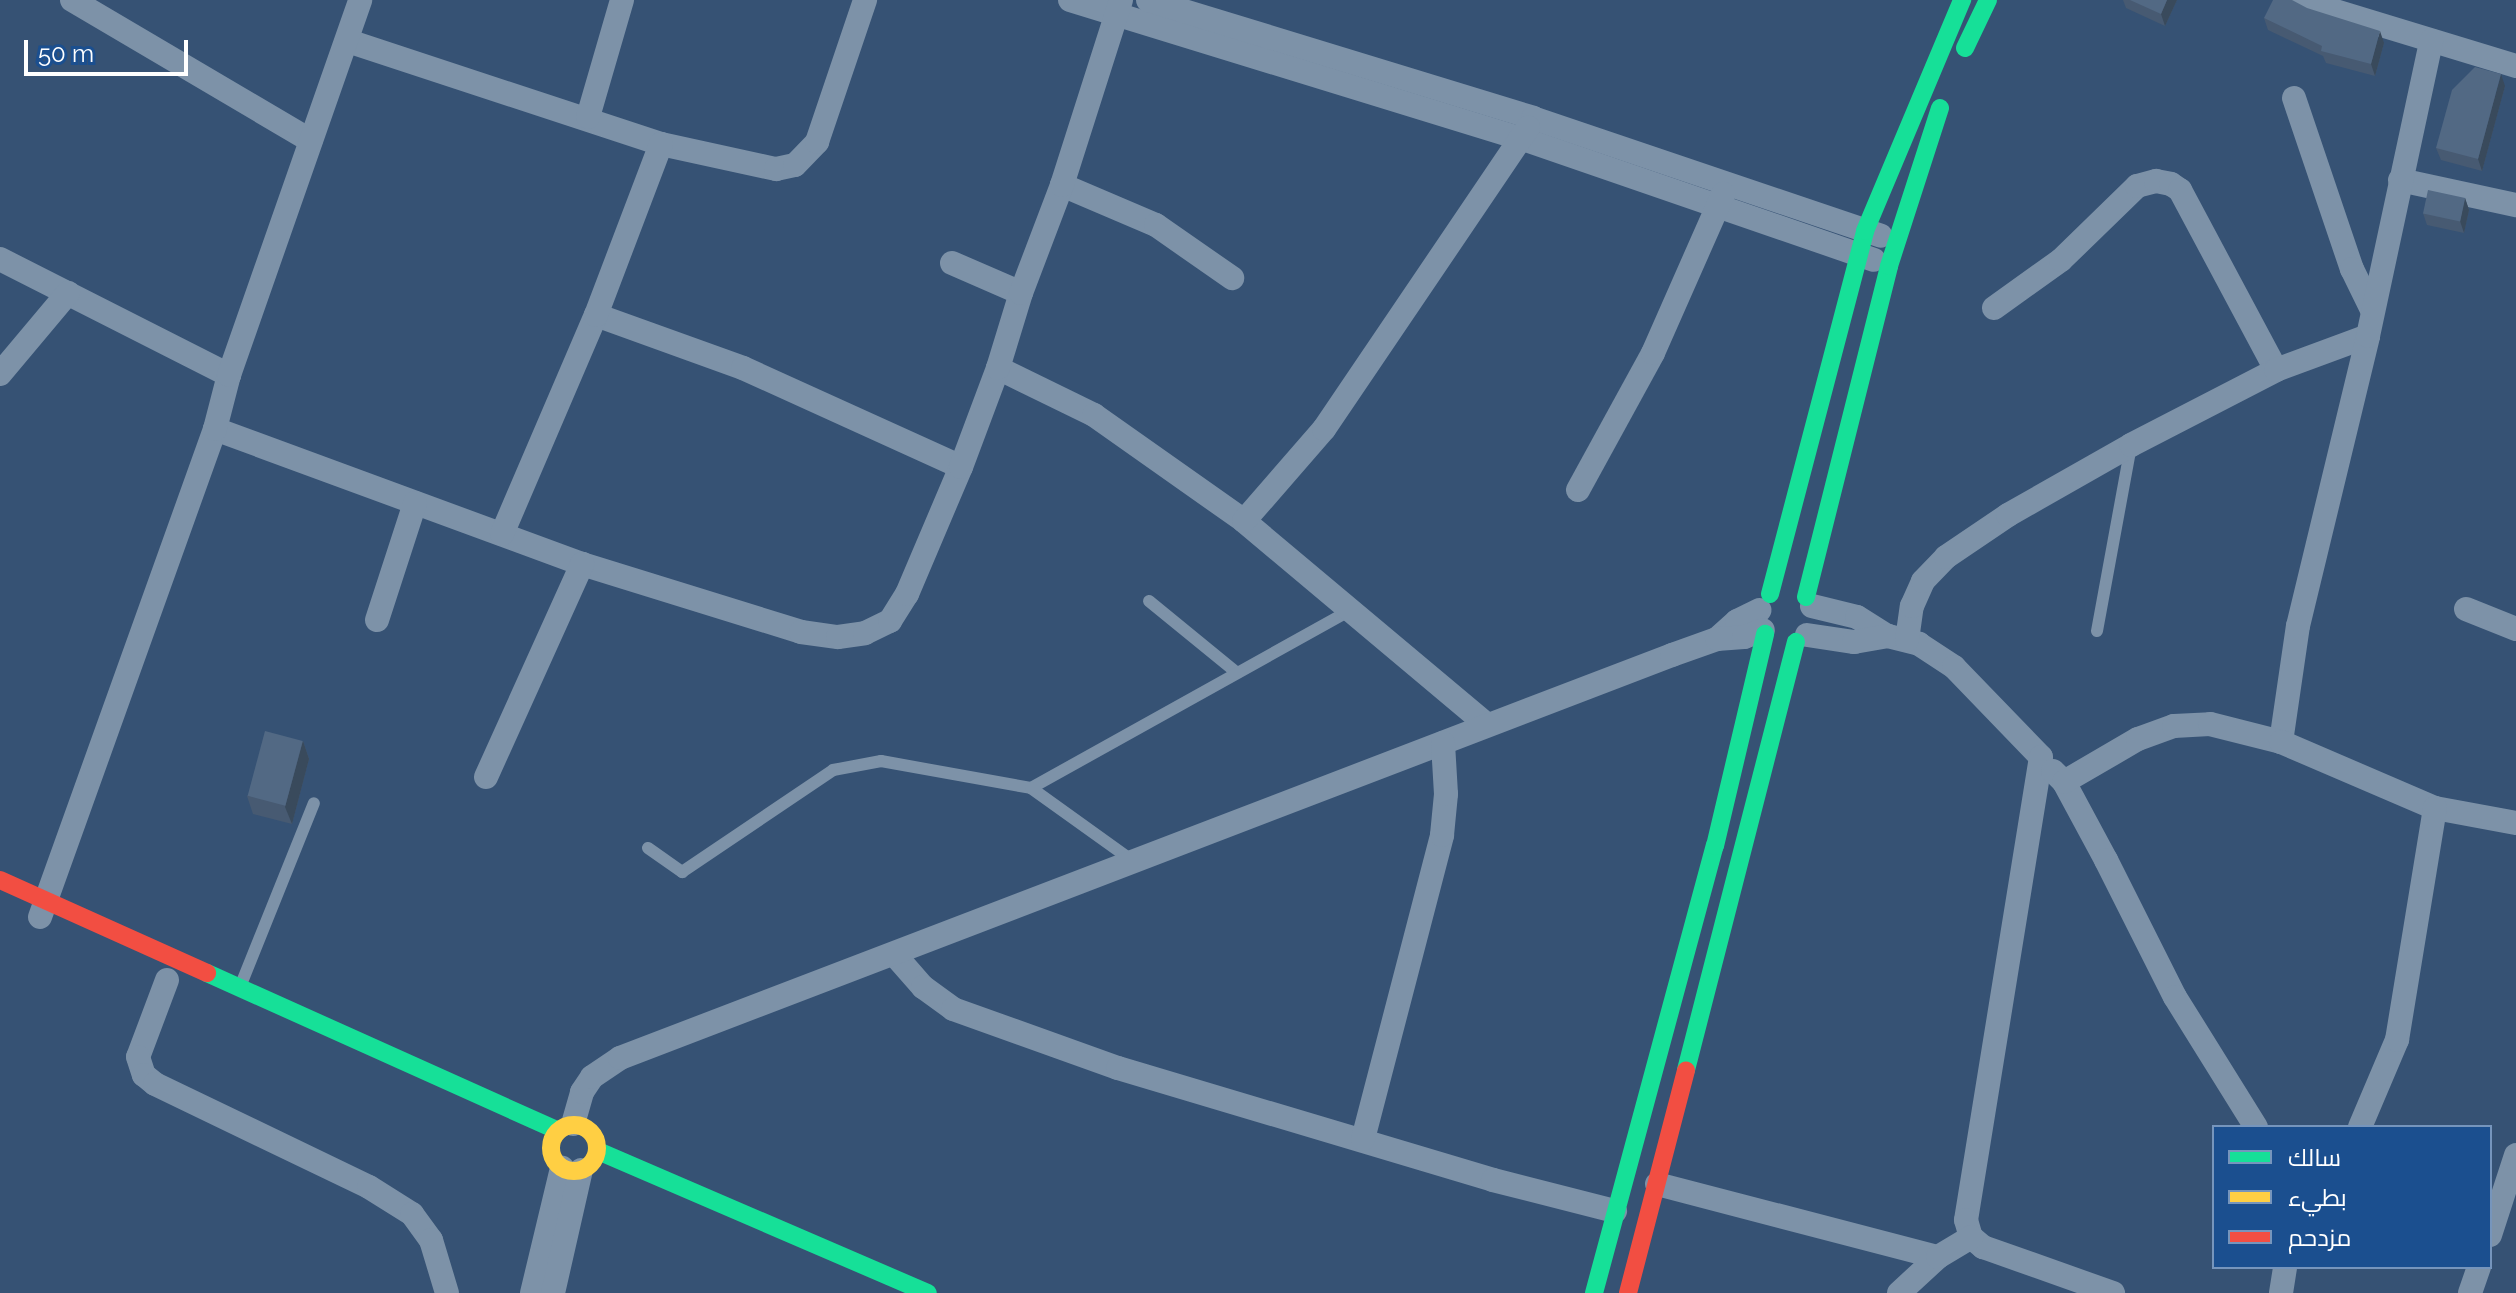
<!DOCTYPE html>
<meta charset="utf-8">
<style>
body{margin:0}
#map{position:relative;width:2516px;height:1293px;overflow:hidden;background:#365274;font-family:Raleway,Cairo,sans-serif}
div>[style]{position:absolute}
.lane>*{height:12px;margin:-6px;padding:0 6px;transform-origin:6px;border-radius:6px;background:#7d92a8}
.street>*{height:24px;margin:-12px;padding:0 12px;transform-origin:12px;border-radius:12px;background:#7d92a8}
.fast>*{height:18px;margin:-9px;padding:0 9px;transform-origin:9px;border-radius:9px;background:#16e098}
.slow>*{height:18px;margin:-9px;padding:0 9px;transform-origin:9px;border-radius:9px;background:#ffcf43}
.slow>.ring{margin:-9px;padding:0;box-sizing:content-box;background:none;border:18px solid #ffcf43;border-radius:50%}
.jam>*{height:18px;margin:-9px;padding:0 9px;transform-origin:9px;border-radius:9px;background:#f24e42}
.wall>*{inset:0;background:#475a72}
.shaded-wall>*{inset:0;background:#394a5c}
.building>*{inset:0;background:#526984;transform-origin:0 0}
span{translate:-50% -50%;white-space:nowrap;text-align:center;line-height:1.15;-webkit-text-stroke:6px #1b4f8f;paint-order:stroke}
.legend{position:absolute;left:2212px;top:1125px;width:280px;height:144px;box-sizing:border-box;background:#1b4f8f;border:2px solid #7695bc;margin:0;padding:10px 14px;list-style:none;font-size:24px;color:#fff}
.legend li{display:flex;align-items:center;gap:16px;height:40px}
.legend b{width:40px;border:2px solid #7695bc}
.scale{position:absolute;left:24px;top:40px;width:164px;height:36px;box-sizing:border-box;border:4px solid #fff;border-top:0;padding-left:10px;font-size:24px;line-height:28px;white-space:nowrap;color:#fff;-webkit-text-stroke:6px #1b4f8f;paint-order:stroke}
</style>
<div id="map">
<div class="lane">
<i style="left:1149px;top:601px;width:112px;rotate:39.2deg"></i>
<i style="left:2097px;top:631px;width:189px;rotate:-79.6deg"></i>
<i style="left:1031px;top:788px;width:368px;rotate:-29.1deg"></i>
<i style="left:648px;top:848px;width:42px;rotate:35.2deg"></i>
<i style="left:682px;top:872px;width:182px;rotate:-34deg"></i>
<i style="left:833px;top:770px;width:49px;rotate:-10.6deg"></i>
<i style="left:881px;top:761px;width:152px;rotate:10.2deg"></i>
<i style="left:1031px;top:788px;width:125px;rotate:35.6deg"></i>
<i style="left:240px;top:987px;width:198px;rotate:-68.1deg"></i>
</div>
<div class="street">
<i style="left:72px;top:0;width:277px;rotate:30.5deg"></i>
<i style="left:1070px;top:0;width:474px;rotate:17.1deg"></i>
<i style="left:1523px;top:139px;width:371px;rotate:19deg"></i>
<i style="left:1148px;top:0;width:403px;rotate:17deg"></i>
<i style="left:1533px;top:118px;width:367px;rotate:18.7deg"></i>
<i style="left:2299px;top:0;width:227px;rotate:16.9deg"></i>
<i style="left:348px;top:41px;width:330px;rotate:18.2deg"></i>
<i style="left:661px;top:144px;width:118px;rotate:12.3deg"></i>
<i style="left:776px;top:169px;width:19px;rotate:-12deg"></i>
<i style="left:795px;top:165px;width:32px;rotate:-46deg"></i>
<i style="left:817px;top:142px;width:150px;rotate:-71.3deg"></i>
<i style="left:2294px;top:98px;width:181px;rotate:71.3deg"></i>
<i style="left:2352px;top:269px;width:46px;rotate:64deg"></i>
<i style="left:588px;top:117px;width:122px;rotate:-73.8deg"></i>
<i style="left:2400px;top:180px;width:119px;rotate:12.2deg"></i>
<i style="left:1062px;top:185px;width:102px;rotate:23.1deg"></i>
<i style="left:1156px;top:225px;width:93px;rotate:34.9deg"></i>
<i style="left:0;top:259px;width:257px;rotate:26.9deg"></i>
<i style="left:952px;top:263px;width:75px;rotate:23.5deg"></i>
<i style="left:1994px;top:308px;width:82px;rotate:-35.6deg"></i>
<i style="left:2061px;top:260px;width:106px;rotate:-44.2deg"></i>
<i style="left:2137px;top:186px;width:20px;rotate:-15deg"></i>
<i style="left:2156px;top:181px;width:15px;rotate:11deg"></i>
<i style="left:2171px;top:184px;width:11px;rotate:34deg"></i>
<i style="left:2180px;top:190px;width:204px;rotate:61.9deg"></i>
<i style="left:596px;top:315px;width:156px;rotate:19.8deg"></i>
<i style="left:743px;top:368px;width:239px;rotate:24.4deg"></i>
<i style="left:998px;top:368px;width:107px;rotate:26.1deg"></i>
<i style="left:1094px;top:415px;width:184px;rotate:35.2deg"></i>
<i style="left:1244px;top:521px;width:317px;rotate:40deg"></i>
<i style="left:0;top:374px;width:106px;rotate:-50deg"></i>
<i style="left:215px;top:429px;width:391px;rotate:20.2deg"></i>
<i style="left:582px;top:564px;width:229px;rotate:17.2deg"></i>
<i style="left:801px;top:632px;width:37px;rotate:8deg"></i>
<i style="left:838px;top:637px;width:27px;rotate:-8deg"></i>
<i style="left:865px;top:633px;width:28px;rotate:-26deg"></i>
<i style="left:890px;top:621px;width:32px;rotate:-58deg"></i>
<i style="left:907px;top:594px;width:138px;rotate:-67deg"></i>
<i style="left:961px;top:467px;width:106px;rotate:-69.5deg"></i>
<i style="left:998px;top:368px;width:78px;rotate:-73deg"></i>
<i style="left:1021px;top:293px;width:116px;rotate:-69.2deg"></i>
<i style="left:1062px;top:185px;width:194px;rotate:-72.3deg"></i>
<i style="left:1578px;top:490px;width:156px;rotate:-61.3deg"></i>
<i style="left:1653px;top:353px;width:174px;rotate:-66.2deg"></i>
<i style="left:1244px;top:521px;width:122px;rotate:-49deg"></i>
<i style="left:1324px;top:429px;width:364px;rotate:-55.9deg"></i>
<i style="left:502px;top:534px;width:238px;rotate:-66.8deg"></i>
<i style="left:596px;top:315px;width:183px;rotate:-69.2deg"></i>
<i style="left:1812px;top:606px;width:46px;rotate:13.7deg"></i>
<i style="left:1857px;top:617px;width:36px;rotate:32deg"></i>
<i style="left:1888px;top:636px;width:32px;rotate:14deg"></i>
<i style="left:1919px;top:644px;width:42px;rotate:33.3deg"></i>
<i style="left:1954px;top:667px;width:125px;rotate:46deg"></i>
<i style="left:2041px;top:757px;width:469px;rotate:99.2deg"></i>
<i style="left:1966px;top:1220px;width:18px;rotate:74deg"></i>
<i style="left:1971px;top:1237px;width:16px;rotate:40deg"></i>
<i style="left:1983px;top:1247px;width:138px;rotate:19.5deg"></i>
<i style="left:2466px;top:609px;width:54px;rotate:21.8deg"></i>
<i style="left:377px;top:620px;width:123px;rotate:-72deg"></i>
<i style="left:1807px;top:635px;width:48px;rotate:8.5deg"></i>
<i style="left:1854px;top:642px;width:35px;rotate:-10deg"></i>
<i style="left:1717px;top:639px;width:27px;rotate:-42deg"></i>
<i style="left:1737px;top:621px;width:25px;rotate:-26deg"></i>
<i style="left:1907px;top:640px;width:34px;rotate:-82deg"></i>
<i style="left:1912px;top:606px;width:27px;rotate:-66deg"></i>
<i style="left:1923px;top:581px;width:33px;rotate:-46deg"></i>
<i style="left:1946px;top:557px;width:75px;rotate:-34.1deg"></i>
<i style="left:2008px;top:515px;width:142px;rotate:-29.6deg"></i>
<i style="left:2131px;top:445px;width:163px;rotate:-27.3deg"></i>
<i style="left:2276px;top:370px;width:98px;rotate:-20.3deg"></i>
<i style="left:2281px;top:742px;width:117px;rotate:-81.7deg"></i>
<i style="left:2298px;top:626px;width:298px;rotate:-76.4deg"></i>
<i style="left:2368px;top:336px;width:302px;rotate:-77.9deg"></i>
<i style="left:2053px;top:771px;width:16px;rotate:45deg"></i>
<i style="left:2064px;top:782px;width:89px;rotate:61.7deg"></i>
<i style="left:2106px;top:860px;width:153px;rotate:63.3deg"></i>
<i style="left:2175px;top:997px;width:153px;rotate:58.1deg"></i>
<i style="left:486px;top:777px;width:234px;rotate:-65.7deg"></i>
<i style="left:2064px;top:782px;width:86px;rotate:-30.2deg"></i>
<i style="left:2138px;top:739px;width:38px;rotate:-20deg"></i>
<i style="left:2174px;top:726px;width:36px;rotate:-3deg"></i>
<i style="left:2210px;top:724px;width:73px;rotate:14.2deg"></i>
<i style="left:2281px;top:742px;width:168px;rotate:23.2deg"></i>
<i style="left:2435px;top:808px;width:82px;rotate:10.5deg"></i>
<i style="left:40px;top:917px;width:518px;rotate:-70.27deg"></i>
<i style="left:215px;top:429px;width:56px;rotate:-75.5deg"></i>
<i style="left:229px;top:375px;width:397px;rotate:-70.7deg"></i>
<i style="left:894px;top:954px;width:44px;rotate:48.7deg"></i>
<i style="left:923px;top:987px;width:37px;rotate:36deg"></i>
<i style="left:953px;top:1009px;width:175px;rotate:19.7deg"></i>
<i style="left:1118px;top:1068px;width:391px;rotate:16.6deg"></i>
<i style="left:1493px;top:1180px;width:126px;rotate:14.3deg"></i>
<i style="left:167px;top:980px;width:82px;rotate:110.6deg"></i>
<i style="left:138px;top:1057px;width:19px;rotate:72deg"></i>
<i style="left:144px;top:1075px;width:14px;rotate:39deg"></i>
<i style="left:155px;top:1084px;width:237px;rotate:25.7deg"></i>
<i style="left:369px;top:1187px;width:51px;rotate:32.1deg"></i>
<i style="left:412px;top:1214px;width:32px;rotate:54deg"></i>
<i style="left:431px;top:1240px;width:55px;rotate:73.2deg"></i>
<i style="left:573px;top:1124px;width:33px;rotate:-74deg"></i>
<i style="left:582px;top:1092px;width:18px;rotate:-56deg"></i>
<i style="left:592px;top:1077px;width:34px;rotate:-34deg"></i>
<i style="left:620px;top:1058px;width:1127px;rotate:-20.96deg"></i>
<i style="left:1672px;top:655px;width:48px;rotate:-19.6deg"></i>
<i style="left:1717px;top:639px;width:27px;rotate:-4deg"></i>
<i style="left:1744px;top:637px;width:20px;rotate:-20deg"></i>
<i style="left:2360px;top:1127px;width:95px;rotate:-67deg"></i>
<i style="left:2397px;top:1040px;width:235px;rotate:-80.7deg"></i>
<i style="left:1363px;top:1139px;width:314px;rotate:-75.4deg"></i>
<i style="left:1442px;top:835px;width:41px;rotate:-84.4deg"></i>
<i style="left:1446px;top:794px;width:51px;rotate:-93.4deg"></i>
<i style="left:1657px;top:1184px;width:290px;rotate:14.6deg"></i>
<i style="left:2490px;top:1235px;width:84px;rotate:-72deg"></i>
<i style="left:532px;top:1293px;width:129px;rotate:-76.5deg"></i>
<i style="left:553px;top:1293px;width:126px;rotate:-77.2deg"></i>
<i style="left:1899px;top:1293px;width:53px;rotate:-42.7deg"></i>
<i style="left:1938px;top:1257px;width:39px;rotate:-31deg"></i>
<i style="left:2281px;top:1293px;width:26px;rotate:-81deg"></i>
<i style="left:2470px;top:1293px;width:28px;rotate:-71deg"></i>
</div>
<div class="fast">
<i style="left:1965px;top:48px;width:53px;rotate:-64.4deg"></i>
<i style="left:1770px;top:594px;width:375px;rotate:-75.3deg"></i>
<i style="left:1865px;top:231px;width:251px;rotate:-67.2deg"></i>
<i style="left:1806px;top:597px;width:341px;rotate:-75.9deg"></i>
<i style="left:1889px;top:266px;width:166px;rotate:-72.1deg"></i>
<i style="left:207px;top:973px;width:385px;rotate:24.2deg"></i>
<i style="left:1686px;top:1070px;width:442px;rotate:-75.6deg"></i>
<i style="left:598px;top:1151px;width:359px;rotate:23.3deg"></i>
<i style="left:1594px;top:1293px;width:463px;rotate:-74.9deg"></i>
<i style="left:1715px;top:846px;width:218px;rotate:-76.7deg"></i>
</div>
<div class="slow">
<i class="ring" style="left:551px;top:1125px;width:28px;height:28px"></i>
</div>
<div class="jam">
<i style="left:0;top:880px;width:227px;rotate:24.2deg"></i>
<i style="left:1628px;top:1293px;width:230px;rotate:-75.4deg"></i>
</div>
<div class="wall">
<i style="clip-path:polygon(2123px 0,2177px 0,2165px 26px,2126px 8px)"></i>
<i style="clip-path:polygon(2264px 18px,2384px 43px,2375px 76px,2326px 63px,2323px 56px,2268px 30px)"></i>
<i style="clip-path:polygon(2505px 86px,2482px 171px,2441px 160px,2436px 148px)"></i>
<i style="clip-path:polygon(2465px 198px,2469px 210px,2464px 233px,2427px 225px,2423px 213px)"></i>
<i style="clip-path:polygon(303px 741px,309px 759px,292px 824px,253px 814px,247px 796px)"></i>
</div>
<div class="shaded-wall">
<i style="clip-path:polygon(2167px 0,2177px 0,2165px 26px,2161px 14px)"></i>
<i style="clip-path:polygon(2380px 31px,2384px 43px,2375px 76px,2371px 64px)"></i>
<i style="clip-path:polygon(2501px 74px,2505px 86px,2482px 171px,2478px 159px)"></i>
<i style="clip-path:polygon(2465px 198px,2469px 210px,2464px 233px,2460px 221px)"></i>
<i style="clip-path:polygon(303px 741px,309px 759px,292px 824px,285px 807px)"></i>
</div>
<div class="building">
<i style="clip-path:polygon(2130px 0,2167px 0,2161px 14px)"></i>
<i style="clip-path:polygon(2273px 0,2292px 0,2307px 8px,2380px 31px,2371px 64px,2321px 51px,2322px 46px,2264px 18px)"></i>
<i style="clip-path:polygon(2475px 67px,2501px 74px,2478px 159px,2436px 148px,2452px 90px)"></i>
<i style="left:2428px;top:190px;width:38px;height:24px;rotate:12deg"></i>
<i style="left:265px;top:731px;width:39px;height:67px;rotate:15deg"></i>
</div>
<ul class="legend">
<li><b style="height:10px;background:#16e098"></b>سالك</li>
<li><b style="height:10px;background:#ffcf43"></b>بطيء</li>
<li><b style="height:10px;background:#f24e42"></b>مزدحم</li>
</ul>
<div class="scale">50 m</div>
</div>
